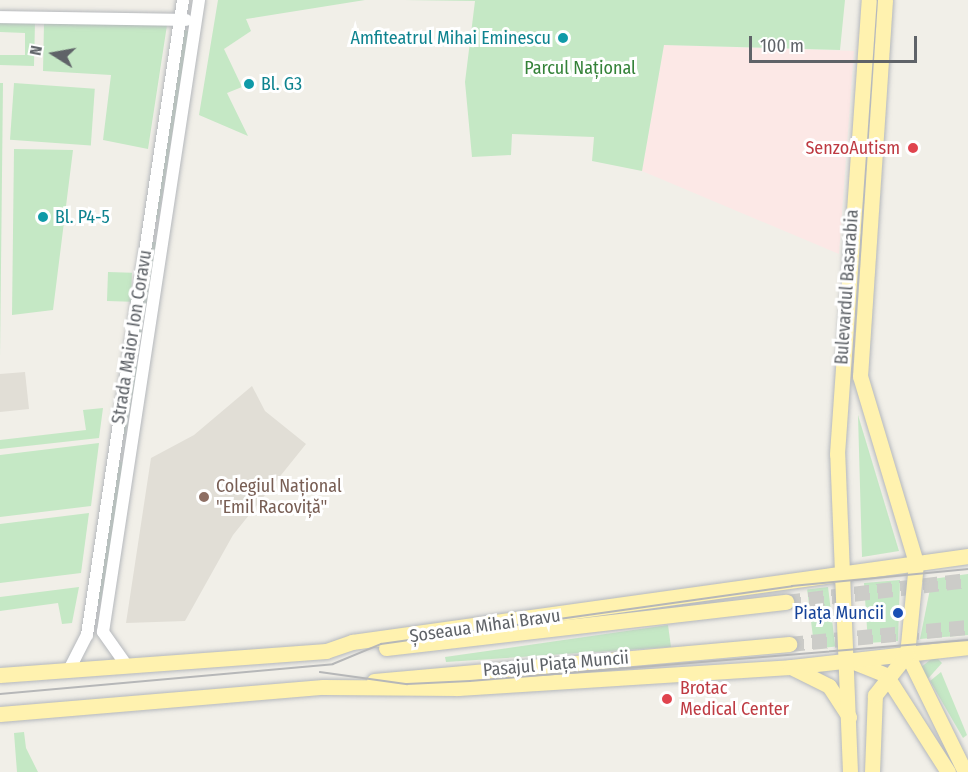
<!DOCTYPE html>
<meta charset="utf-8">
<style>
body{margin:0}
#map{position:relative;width:968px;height:772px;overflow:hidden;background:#f1efe8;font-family:"Fira Sans Condensed",sans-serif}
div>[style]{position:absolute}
.education>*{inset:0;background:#e1ded6}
.medical>*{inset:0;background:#fce8e6}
.green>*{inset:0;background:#c5e8c5;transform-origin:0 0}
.major-tunnel>*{height:15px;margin-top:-7.5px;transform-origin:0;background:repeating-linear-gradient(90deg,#ccccc8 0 15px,transparent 0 23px)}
.roads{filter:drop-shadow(0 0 2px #b5b8bc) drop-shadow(0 0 2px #b5b8bc)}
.minor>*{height:12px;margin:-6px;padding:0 6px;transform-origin:6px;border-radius:6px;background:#fff}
.major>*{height:15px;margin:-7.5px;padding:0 7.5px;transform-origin:7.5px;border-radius:7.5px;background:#fff2af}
.tram>*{height:1.5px;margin:-0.75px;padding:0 0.75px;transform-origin:0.75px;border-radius:0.75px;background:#b6b7b8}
.dots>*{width:16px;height:16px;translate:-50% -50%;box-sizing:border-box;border:3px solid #fff;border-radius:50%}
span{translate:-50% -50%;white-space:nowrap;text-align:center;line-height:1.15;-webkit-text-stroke:6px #fff;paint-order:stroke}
.culture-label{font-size:18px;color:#0d838f}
.right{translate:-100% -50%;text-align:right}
.left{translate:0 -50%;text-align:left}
.park-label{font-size:18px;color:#348238}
.health-label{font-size:18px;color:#be3a42}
.street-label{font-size:18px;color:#5f6368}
.education-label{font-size:18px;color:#785e54}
.transit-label{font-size:18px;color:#164399}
.north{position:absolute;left:24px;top:24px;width:60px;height:60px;-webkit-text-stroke:4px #fff;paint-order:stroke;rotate:281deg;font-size:16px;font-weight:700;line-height:24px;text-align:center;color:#5f6368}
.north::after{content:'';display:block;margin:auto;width:21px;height:27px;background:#5f6368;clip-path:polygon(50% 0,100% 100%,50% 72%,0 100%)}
.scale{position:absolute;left:749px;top:36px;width:168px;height:27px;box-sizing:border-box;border:3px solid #5f6368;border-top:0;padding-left:8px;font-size:18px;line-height:21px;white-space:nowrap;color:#5f6368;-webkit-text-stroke:4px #fff;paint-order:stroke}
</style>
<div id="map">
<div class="education">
<i style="clip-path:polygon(25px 372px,29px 409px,0 412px,0 374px)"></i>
<i style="clip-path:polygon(252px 386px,265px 411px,306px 444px,233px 535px,185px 621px,126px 623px,151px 458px,194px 435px)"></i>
</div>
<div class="medical">
<i style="clip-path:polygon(664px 45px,854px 51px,839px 254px,642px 171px)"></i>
</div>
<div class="green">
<i style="clip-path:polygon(218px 0,365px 0,246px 19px,251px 31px,224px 49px,242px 87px,227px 93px,248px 136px,199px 115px)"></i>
<i style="clip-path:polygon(404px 0,845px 0,840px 50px,664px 45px,642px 171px,592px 161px,594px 137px,512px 134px,511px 155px,472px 157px,465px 82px,475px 1px)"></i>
<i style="clip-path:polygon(0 21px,35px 22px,34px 66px,0 65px,0 55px,25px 55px,25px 33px,0 32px)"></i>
<i style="clip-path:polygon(44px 23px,167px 25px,148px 149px,103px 140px,111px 75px,43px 71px)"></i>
<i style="clip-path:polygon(183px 30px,189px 31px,158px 219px,154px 218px)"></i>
<i style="clip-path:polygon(0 83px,3px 83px,0 358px)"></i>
<i style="left:14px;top:83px;width:81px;height:57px;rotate:4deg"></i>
<i style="clip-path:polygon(14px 149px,73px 150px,53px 310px,12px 315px)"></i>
<i style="clip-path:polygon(152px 242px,157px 242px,138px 351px,136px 350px)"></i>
<i style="left:108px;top:272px;width:24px;height:29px;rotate:2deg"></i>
<i style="clip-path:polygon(134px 364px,138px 365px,125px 435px,122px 433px)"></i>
<i style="clip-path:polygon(103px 408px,99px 438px,0 449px,0 440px,86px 430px,83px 410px)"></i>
<i style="clip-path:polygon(858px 415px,899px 551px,862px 557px)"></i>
<i style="clip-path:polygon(99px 443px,91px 506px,0 517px,0 455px)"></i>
<i style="clip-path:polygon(116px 461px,126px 463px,100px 604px,95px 601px)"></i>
<i style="clip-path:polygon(89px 513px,81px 573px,0 583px,0 524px)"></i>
<i style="clip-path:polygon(968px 574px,968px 635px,920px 639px,932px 579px)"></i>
<i style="clip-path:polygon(900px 580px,898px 641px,868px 643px,864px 583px)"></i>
<i style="clip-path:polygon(79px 587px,72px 623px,62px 624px,58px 603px,0 611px,0 597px)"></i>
<i style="left:828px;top:587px;width:60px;height:21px;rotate:83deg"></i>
<i style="clip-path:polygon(668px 625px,671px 647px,446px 662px,445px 657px)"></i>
<i style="clip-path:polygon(935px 656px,942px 663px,925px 682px,920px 668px)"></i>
<i style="clip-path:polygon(941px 672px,967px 735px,963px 738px,930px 681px)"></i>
<i style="clip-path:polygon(24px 732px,26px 748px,38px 772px,17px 772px,14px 733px)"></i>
</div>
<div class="major-tunnel">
<i style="left:786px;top:602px;width:183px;rotate:-6.9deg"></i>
<i style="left:789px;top:644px;width:180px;rotate:-5.4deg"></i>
</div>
<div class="roads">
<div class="minor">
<i style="left:0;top:17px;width:186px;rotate:0.9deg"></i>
<i style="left:127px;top:666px;width:42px;rotate:-125.2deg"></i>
<i style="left:103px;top:632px;width:639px;rotate:-81.36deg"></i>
<i style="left:69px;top:670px;width:39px;rotate:-63deg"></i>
<i style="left:87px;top:635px;width:642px;rotate:-81.4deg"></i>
</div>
<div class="major">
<i style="left:885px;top:0;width:377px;rotate:93.8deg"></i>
<i style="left:860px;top:376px;width:195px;rotate:73.3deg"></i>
<i style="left:916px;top:563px;width:91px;rotate:95.6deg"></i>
<i style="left:907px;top:654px;width:131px;rotate:63.8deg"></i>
<i style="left:386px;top:648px;width:403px;rotate:-6.6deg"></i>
<i style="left:854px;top:662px;width:35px;rotate:22deg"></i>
<i style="left:886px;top:675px;width:115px;rotate:57.4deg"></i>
<i style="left:793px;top:668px;width:40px;rotate:26.6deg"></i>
<i style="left:829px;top:686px;width:37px;rotate:57deg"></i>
<i style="left:0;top:675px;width:327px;rotate:-4.2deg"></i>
<i style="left:326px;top:651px;width:28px;rotate:-19deg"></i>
<i style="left:352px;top:642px;width:622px;rotate:-7.95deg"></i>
<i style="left:374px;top:681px;width:417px;rotate:-5.1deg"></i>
<i style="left:0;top:714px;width:324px;rotate:-4.8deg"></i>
<i style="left:323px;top:687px;width:135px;rotate:0.4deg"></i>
<i style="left:458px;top:688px;width:333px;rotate:-3.6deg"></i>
<i style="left:790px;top:667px;width:179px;rotate:-6.4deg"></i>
<i style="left:850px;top:772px;width:318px;rotate:-92.3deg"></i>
<i style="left:837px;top:454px;width:455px;rotate:-86deg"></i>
<i style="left:872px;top:772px;width:77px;rotate:-87.8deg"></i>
<i style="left:875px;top:695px;width:52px;rotate:-52deg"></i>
</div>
</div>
<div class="tram">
<i style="left:320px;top:672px;width:88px;rotate:7.9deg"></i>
<i style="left:407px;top:684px;width:63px;rotate:-2.7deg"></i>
<i style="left:470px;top:681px;width:500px;rotate:-4.7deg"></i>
<i style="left:0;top:694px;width:334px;rotate:-5.1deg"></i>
<i style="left:333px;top:664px;width:52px;rotate:-22.6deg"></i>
<i style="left:381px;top:644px;width:415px;rotate:-8deg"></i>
<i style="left:792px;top:586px;width:177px;rotate:-5.5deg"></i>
</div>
<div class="dots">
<i style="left:563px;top:38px;background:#0f9aa8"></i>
<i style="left:249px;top:84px;background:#0f9aa8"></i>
<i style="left:913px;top:148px;background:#e0444e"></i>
<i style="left:43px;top:217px;background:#0f9aa8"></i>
<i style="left:204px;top:497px;background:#8d6e63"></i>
<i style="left:898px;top:613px;background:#1a4fb4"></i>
<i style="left:667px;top:699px;background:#e0444e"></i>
</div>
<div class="culture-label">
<span class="right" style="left:551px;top:38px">Amfiteatrul Mihai Eminescu</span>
<span class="left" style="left:261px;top:84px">Bl. G3</span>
<span class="left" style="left:55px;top:217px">Bl. P4-5</span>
</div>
<div class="park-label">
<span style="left:580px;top:68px">Parcul Național</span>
</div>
<div class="health-label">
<span class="right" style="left:900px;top:148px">SenzoAutism</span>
<span class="left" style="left:680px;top:699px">Brotac<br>Medical Center</span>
</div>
<div class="street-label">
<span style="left:847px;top:287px;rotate:-86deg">Bulevardul Basarabia</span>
<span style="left:132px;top:337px;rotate:-81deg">Strada Maior Ion Coravu</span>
<span style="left:485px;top:626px;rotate:-8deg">Șoseaua Mihai Bravu</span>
<span style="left:556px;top:664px;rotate:-5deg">Pasajul Piața Muncii</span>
</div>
<div class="education-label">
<span class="left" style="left:216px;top:497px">Colegiul Național<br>"Emil Racoviță"</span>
</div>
<div class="transit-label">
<span class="right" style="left:884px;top:613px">Piața Muncii</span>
</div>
<div class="north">N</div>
<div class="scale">100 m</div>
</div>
